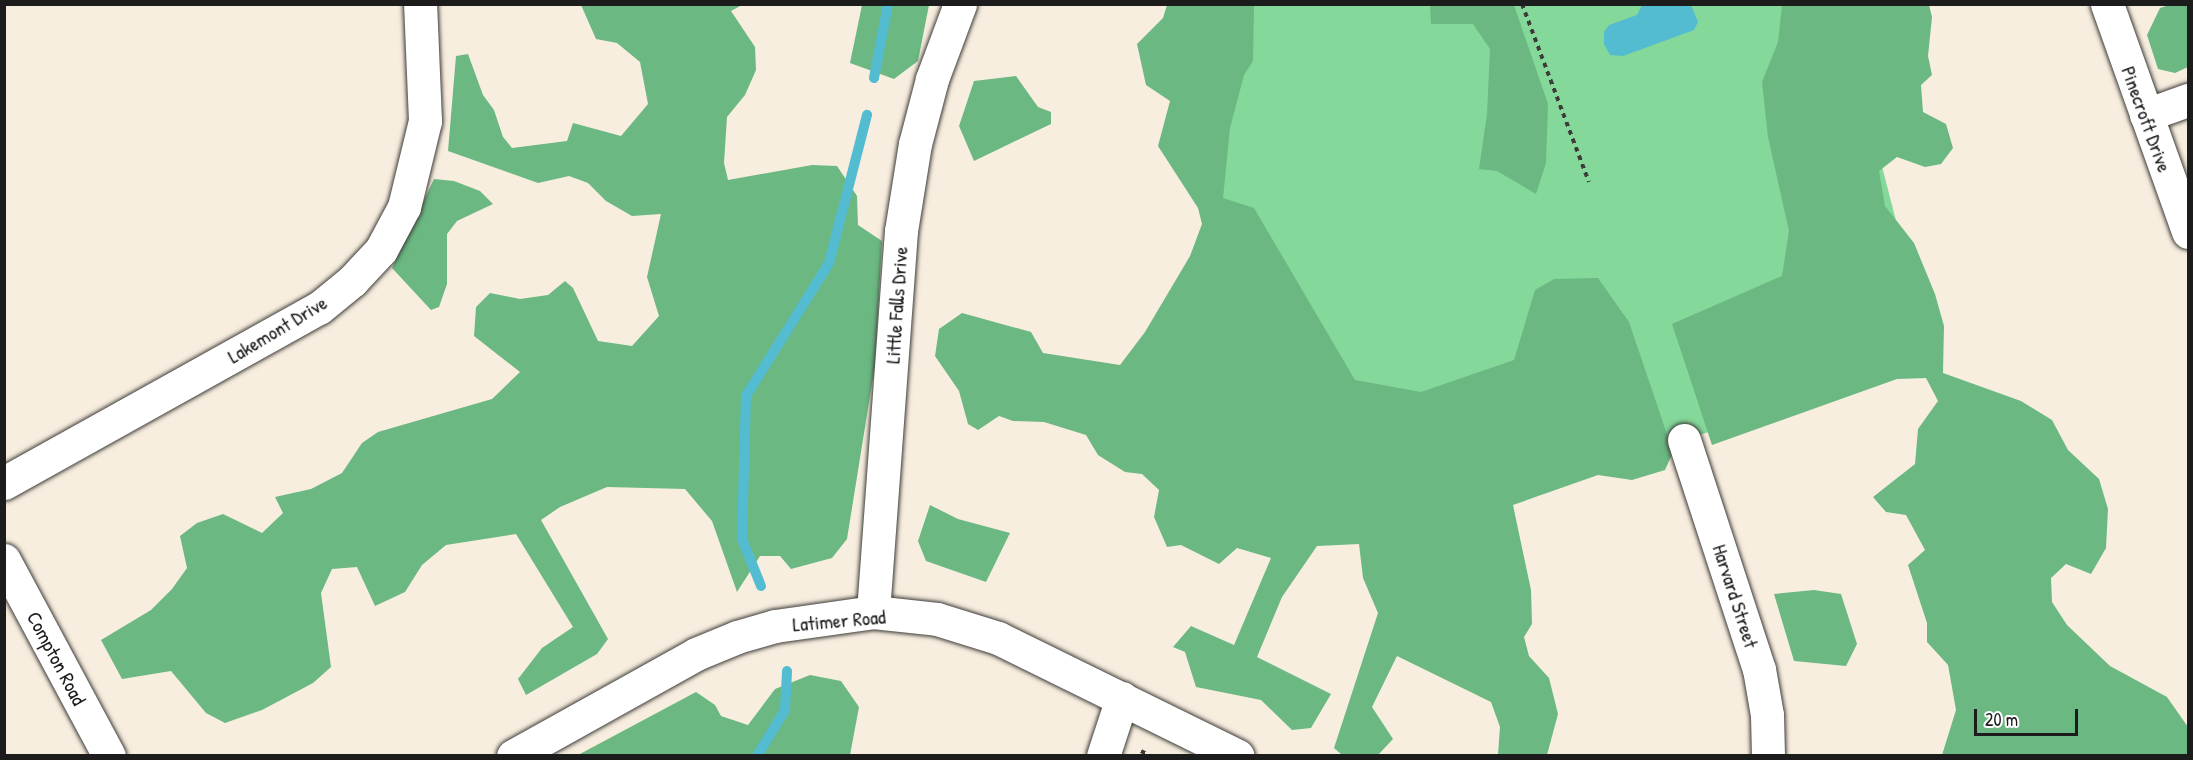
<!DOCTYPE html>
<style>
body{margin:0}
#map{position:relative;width:2193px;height:760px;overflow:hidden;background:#f8eedf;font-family:"Patrick Hand",sans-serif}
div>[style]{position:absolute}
.green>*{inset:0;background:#84d89a}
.forest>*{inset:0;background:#6bb882}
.water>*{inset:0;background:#53bcd1}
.stream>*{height:10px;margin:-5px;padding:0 5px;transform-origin:5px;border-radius:5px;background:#53bcd1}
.path>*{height:4px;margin-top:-2px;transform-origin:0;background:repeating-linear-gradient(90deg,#3d3c39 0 4.5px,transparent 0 9px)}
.roads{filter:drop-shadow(0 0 2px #3d3c39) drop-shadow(0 0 2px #3d3c39)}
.street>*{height:33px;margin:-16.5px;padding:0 16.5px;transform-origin:16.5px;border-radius:16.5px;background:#fff}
span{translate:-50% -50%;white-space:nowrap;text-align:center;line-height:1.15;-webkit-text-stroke:6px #fff;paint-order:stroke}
.street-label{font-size:20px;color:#1c1c1c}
.frame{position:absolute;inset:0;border:6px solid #1c1c1c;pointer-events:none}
.scale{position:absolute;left:1974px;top:709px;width:104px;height:27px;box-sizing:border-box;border:3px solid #1c1c1c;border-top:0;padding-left:8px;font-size:18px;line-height:21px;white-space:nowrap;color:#1c1c1c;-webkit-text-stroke:4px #fff;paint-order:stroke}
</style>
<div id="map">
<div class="green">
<i style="clip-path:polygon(1241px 5px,1840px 5px,1932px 359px,1684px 440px,1217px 431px,1211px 76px)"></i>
</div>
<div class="forest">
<i style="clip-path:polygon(581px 5px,742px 5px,731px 11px,755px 47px,756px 70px,745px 95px,727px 117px,724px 163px,728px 180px,812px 165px,837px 166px,857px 196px,858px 225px,882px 241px,875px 365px,847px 539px,832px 558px,791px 569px,780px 556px,760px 556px,737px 592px,712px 521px,685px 489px,607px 487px,560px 507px,541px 520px,608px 639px,597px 654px,526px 695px,518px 679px,542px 648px,573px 627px,516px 534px,446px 545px,422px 565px,405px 592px,375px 606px,357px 567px,332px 569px,321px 593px,331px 667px,313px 683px,262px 710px,225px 723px,206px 713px,171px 671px,122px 679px,101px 640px,151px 610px,172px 589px,187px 568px,180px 536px,197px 523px,223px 514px,262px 533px,283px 513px,275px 497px,311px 489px,342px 473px,362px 443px,378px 432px,492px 399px,520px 372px,474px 336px,476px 307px,490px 293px,520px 299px,548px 295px,565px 281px,573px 288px,598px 341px,632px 346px,659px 316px,647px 277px,661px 214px,632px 216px,606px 201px,588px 183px,569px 176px,538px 183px,448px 151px,456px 56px,468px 54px,483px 95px,494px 110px,503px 137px,512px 148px,567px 141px,573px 123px,621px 136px,648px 104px,640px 62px,617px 43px,596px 39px)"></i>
<i style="clip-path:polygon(862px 5px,929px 5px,918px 61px,894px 79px,850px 63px)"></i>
<i style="clip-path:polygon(1167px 5px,1254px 5px,1253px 61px,1244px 75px,1230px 128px,1223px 198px,1254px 208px,1355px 380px,1421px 392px,1514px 360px,1535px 290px,1554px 279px,1598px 278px,1629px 322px,1673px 452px,1665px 470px,1632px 480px,1598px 475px,1513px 505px,1531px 590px,1532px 624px,1524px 637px,1529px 656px,1549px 678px,1558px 714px,1547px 755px,1498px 755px,1500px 727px,1491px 702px,1397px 656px,1372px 707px,1393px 739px,1378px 755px,1342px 755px,1334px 748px,1378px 613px,1363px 578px,1359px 544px,1317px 546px,1282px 597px,1257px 657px,1331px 694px,1311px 728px,1292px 730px,1261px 700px,1196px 687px,1185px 652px,1173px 647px,1191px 626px,1234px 645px,1271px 558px,1237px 548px,1219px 564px,1181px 545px,1167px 547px,1154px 517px,1159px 490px,1142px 474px,1125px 472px,1098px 455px,1086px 435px,1044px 422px,1013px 421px,999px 416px,978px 430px,968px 424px,959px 391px,935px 356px,939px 329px,962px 313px,1031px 332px,1043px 353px,1120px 365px,1145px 332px,1190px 256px,1202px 224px,1198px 208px,1158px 146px,1170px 101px,1146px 85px,1137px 44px,1163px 18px)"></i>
<i style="clip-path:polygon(1430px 5px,1514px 5px,1548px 104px,1546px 163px,1536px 194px,1497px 171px,1479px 169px,1487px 114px,1490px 49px,1473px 24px,1431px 24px)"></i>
<i style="clip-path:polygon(1782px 5px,1929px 5px,1932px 17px,1928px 56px,1932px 75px,1921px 85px,1923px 112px,1946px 124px,1953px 148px,1941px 164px,1925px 167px,1897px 157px,1879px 171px,1885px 206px,1914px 243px,1935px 294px,1944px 326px,1943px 373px,2021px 401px,2052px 420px,2068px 450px,2099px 479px,2108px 509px,2106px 548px,2091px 574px,2066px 564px,2051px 578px,2052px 602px,2067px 625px,2110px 666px,2167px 697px,2188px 727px,2188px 755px,1942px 755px,1956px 710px,1948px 665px,1927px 642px,1927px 623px,1908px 565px,1925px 550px,1906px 515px,1886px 512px,1873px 497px,1915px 464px,1918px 429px,1938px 401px,1926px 378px,1897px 379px,1712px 445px,1672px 324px,1782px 276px,1789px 231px,1768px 137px,1762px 82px,1778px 42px)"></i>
<i style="clip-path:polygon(2169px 5px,2188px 5px,2188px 67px,2175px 73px,2158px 69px,2147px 35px,2160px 8px)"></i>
<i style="clip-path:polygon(1016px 76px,1038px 107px,1051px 112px,1051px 124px,974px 161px,959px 126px,974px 81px)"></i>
<i style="clip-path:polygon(434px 179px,454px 181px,480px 191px,493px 204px,457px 221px,447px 234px,447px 284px,439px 307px,431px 310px,392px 268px)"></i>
<i style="clip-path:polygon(930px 505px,958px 519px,1010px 533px,986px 582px,926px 561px,918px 541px)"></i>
<i style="clip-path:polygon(1814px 590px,1841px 594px,1857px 644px,1846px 666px,1794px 661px,1774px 594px)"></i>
<i style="clip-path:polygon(810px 675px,841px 681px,859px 707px,850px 755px,578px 755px,696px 692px,715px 705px,721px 716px,748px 725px,775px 689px)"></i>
</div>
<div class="water">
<i style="clip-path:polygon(1642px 5px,1691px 5px,1698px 22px,1694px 30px,1623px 56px,1610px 55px,1604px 44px,1604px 32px,1609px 25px,1637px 15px)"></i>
</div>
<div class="stream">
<i style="left:874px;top:78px;width:75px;rotate:-79.3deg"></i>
<i style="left:761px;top:586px;width:51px;rotate:-112deg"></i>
<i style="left:742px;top:539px;width:143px;rotate:-88.4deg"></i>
<i style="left:746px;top:396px;width:157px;rotate:-58deg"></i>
<i style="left:829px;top:263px;width:153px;rotate:-75.6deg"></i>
<i style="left:757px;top:756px;width:54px;rotate:-58.7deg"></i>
<i style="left:785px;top:710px;width:39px;rotate:-87deg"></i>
</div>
<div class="path">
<i style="left:1522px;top:4px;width:190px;rotate:69.4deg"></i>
<i style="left:1141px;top:751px;width:10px;rotate:29deg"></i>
</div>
<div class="roads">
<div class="street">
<i style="left:2107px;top:4px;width:242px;rotate:70.4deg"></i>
<i style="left:2146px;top:115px;width:45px;rotate:-19.7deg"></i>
<i style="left:1684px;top:440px;width:241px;rotate:71.9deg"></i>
<i style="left:1759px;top:669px;width:47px;rotate:80.1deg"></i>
<i style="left:1767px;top:715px;width:41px;rotate:88.6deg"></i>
<i style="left:4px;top:483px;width:360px;rotate:-29.1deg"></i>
<i style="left:319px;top:308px;width:43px;rotate:-39.3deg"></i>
<i style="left:352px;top:281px;width:42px;rotate:-46.9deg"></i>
<i style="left:381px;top:250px;width:49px;rotate:-61.9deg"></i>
<i style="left:404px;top:207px;width:89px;rotate:-76.3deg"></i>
<i style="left:425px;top:121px;width:117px;rotate:-92.4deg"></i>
<i style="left:4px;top:560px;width:222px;rotate:61.8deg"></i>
<i style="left:873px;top:612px;width:382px;rotate:-85.8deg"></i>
<i style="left:901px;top:231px;width:88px;rotate:-80.9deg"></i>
<i style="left:915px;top:144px;width:67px;rotate:-75.3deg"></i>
<i style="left:932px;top:79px;width:80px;rotate:-69.5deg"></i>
<i style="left:513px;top:756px;width:210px;rotate:-29.1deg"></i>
<i style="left:696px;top:654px;width:44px;rotate:-22.5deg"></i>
<i style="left:737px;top:637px;width:40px;rotate:-16deg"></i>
<i style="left:775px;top:626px;width:99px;rotate:-8.1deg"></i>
<i style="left:873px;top:612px;width:64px;rotate:6.2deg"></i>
<i style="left:937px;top:619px;width:64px;rotate:17.3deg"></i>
<i style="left:998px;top:638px;width:267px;rotate:26.2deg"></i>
<i style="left:1103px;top:756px;width:61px;rotate:-71.9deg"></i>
</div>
</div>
<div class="street-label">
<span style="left:2147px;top:119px;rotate:70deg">Pinecroft Drive</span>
<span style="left:896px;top:305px;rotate:-86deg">Little Falls Drive</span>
<span style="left:277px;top:329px;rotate:-31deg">Lakemont Drive</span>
<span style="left:1736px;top:596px;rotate:72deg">Harvard Street</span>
<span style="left:839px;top:620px;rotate:-5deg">Latimer Road</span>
<span style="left:57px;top:658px;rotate:62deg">Compton Road</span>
</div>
<div class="frame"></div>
<div class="scale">20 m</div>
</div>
